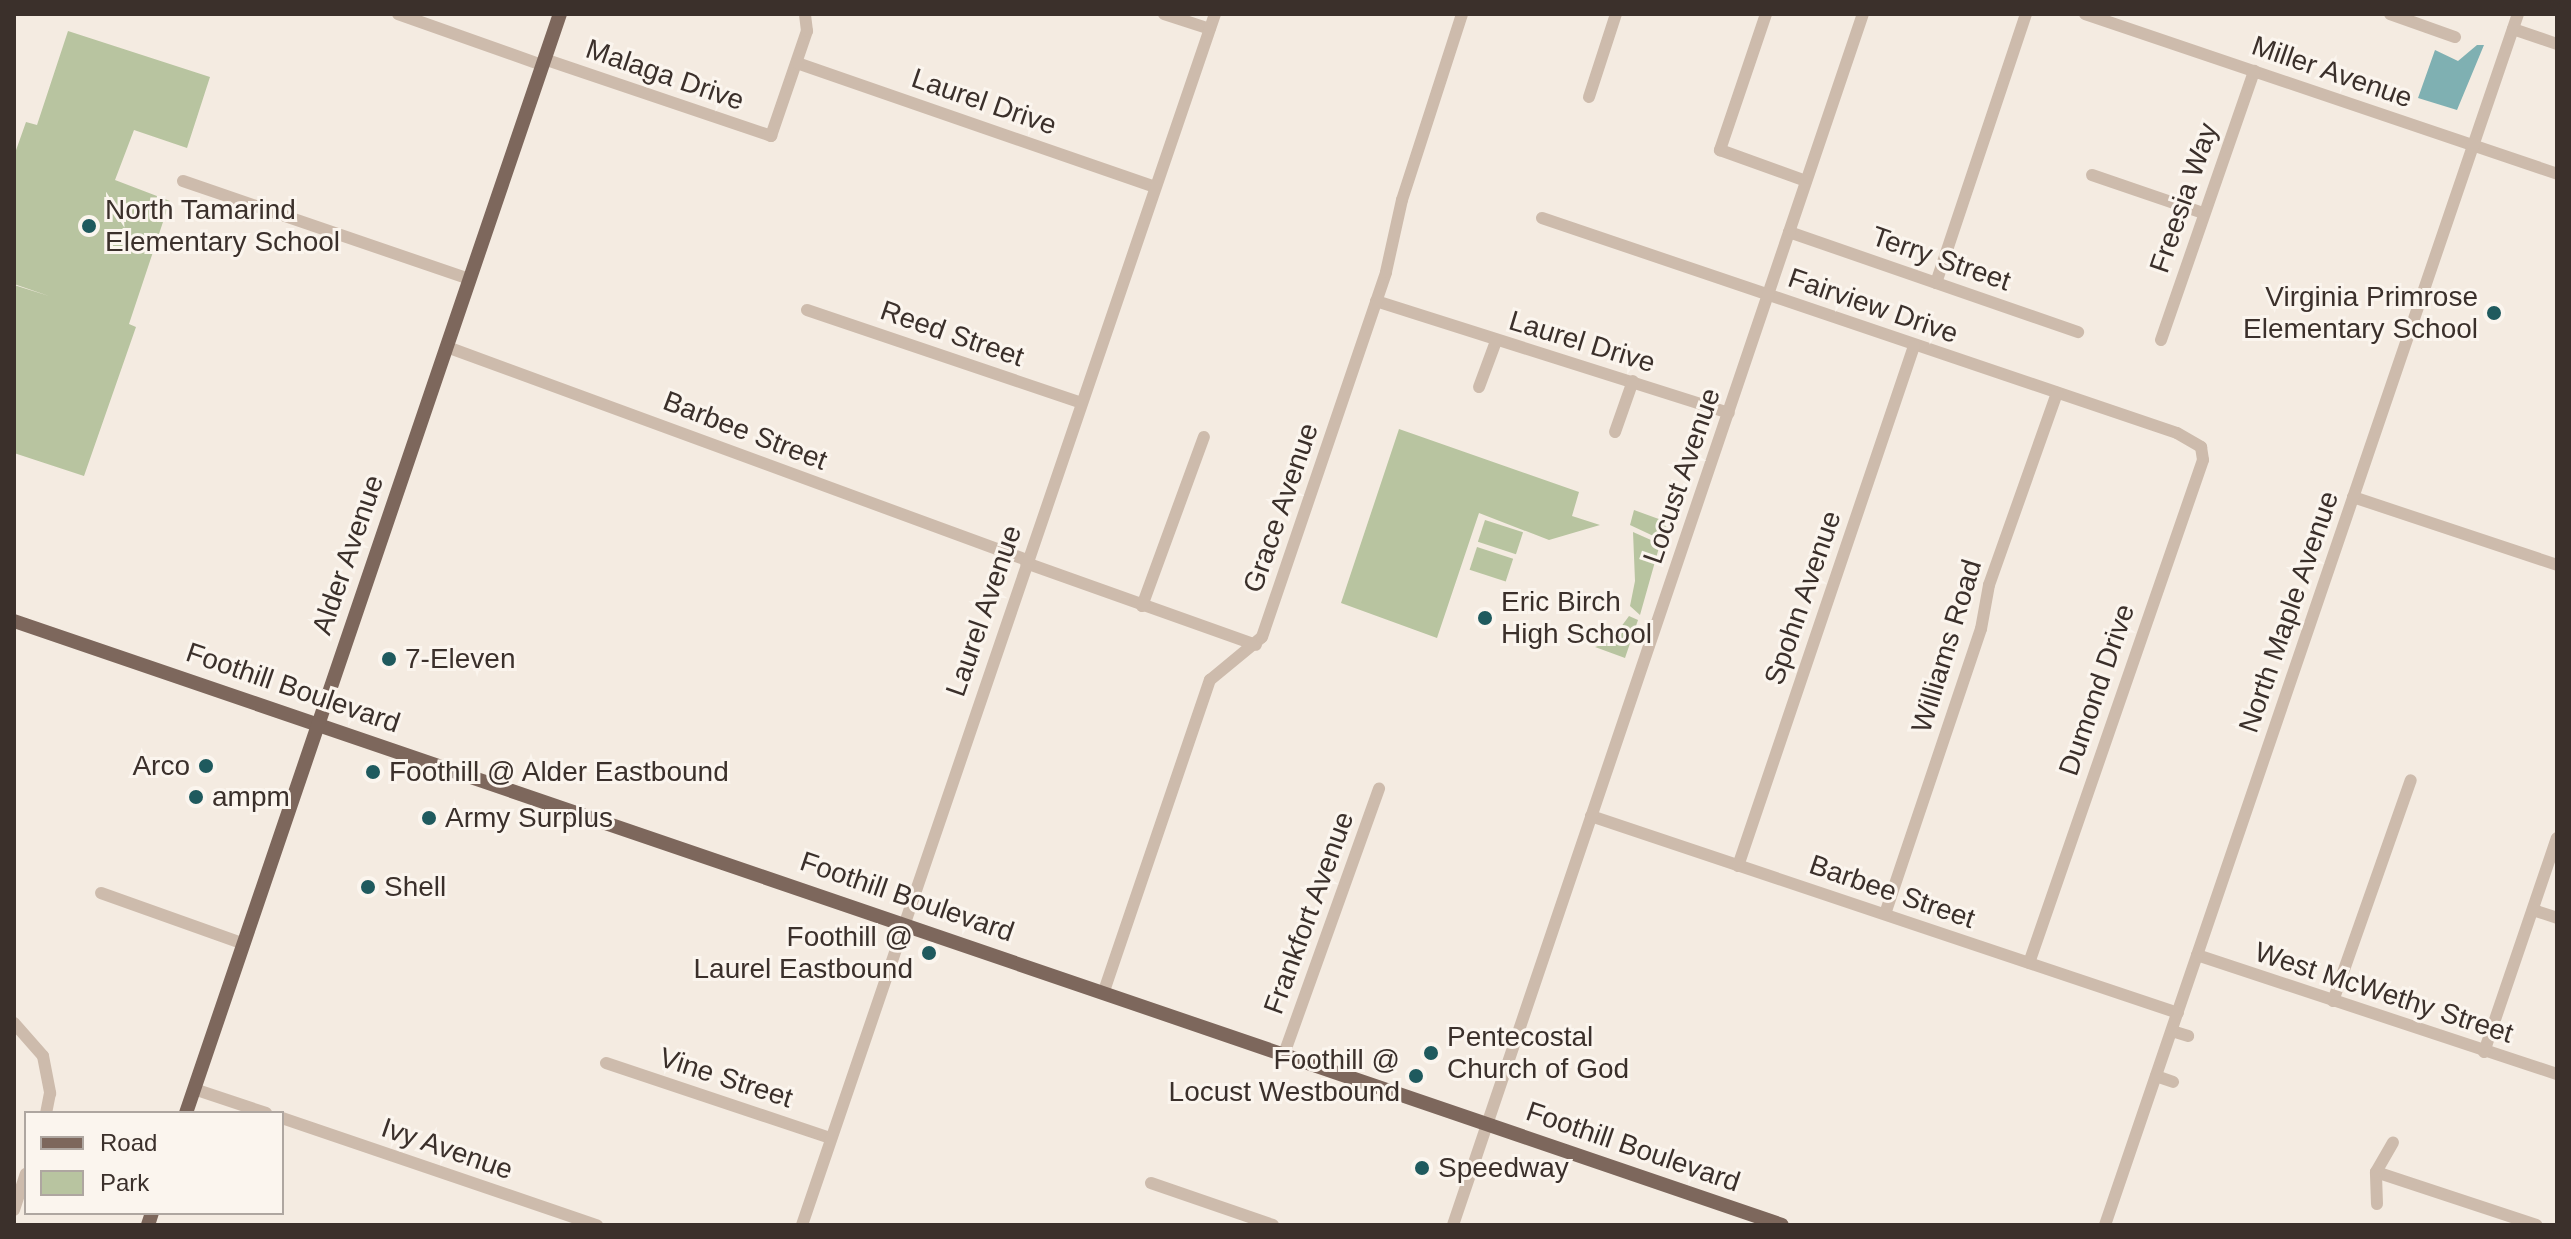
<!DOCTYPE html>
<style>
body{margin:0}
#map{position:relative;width:2571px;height:1239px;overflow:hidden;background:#f4ebe1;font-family:Arial,sans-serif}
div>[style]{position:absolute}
.green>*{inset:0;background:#b8c4a0;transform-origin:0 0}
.water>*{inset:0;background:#7fb0b2}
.minor>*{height:12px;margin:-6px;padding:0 6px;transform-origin:6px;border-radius:6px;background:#cdbbac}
.major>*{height:14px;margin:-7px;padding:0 7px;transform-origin:7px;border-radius:7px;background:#7d675c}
.dots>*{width:22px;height:22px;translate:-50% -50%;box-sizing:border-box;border:4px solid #fbf5ee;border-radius:50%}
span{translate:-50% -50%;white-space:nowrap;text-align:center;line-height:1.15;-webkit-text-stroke:6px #fbf5ee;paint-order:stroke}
.street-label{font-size:28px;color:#3b302b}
.poi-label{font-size:28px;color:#3b302b}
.left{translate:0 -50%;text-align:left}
.right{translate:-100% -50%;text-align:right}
.frame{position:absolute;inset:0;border:16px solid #3b302b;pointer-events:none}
.legend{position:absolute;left:24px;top:1111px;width:260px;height:104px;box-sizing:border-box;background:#fbf5ee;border:2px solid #aea6a0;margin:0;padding:10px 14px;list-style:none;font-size:24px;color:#3b302b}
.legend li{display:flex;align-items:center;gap:16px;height:40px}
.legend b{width:40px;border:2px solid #aea6a0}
</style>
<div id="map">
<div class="green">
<i style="clip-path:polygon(68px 31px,210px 77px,187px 148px,134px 130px,115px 180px,170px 201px,129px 324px,136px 327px,84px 476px,14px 453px,14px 285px,49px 296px,14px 284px,14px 156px,26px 122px,37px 125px)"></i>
<i style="clip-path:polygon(1399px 429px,1579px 492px,1572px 516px,1600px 525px,1549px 540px,1479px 513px,1437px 638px,1341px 603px)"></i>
<i style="clip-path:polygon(1634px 510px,1667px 522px,1662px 540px,1630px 525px)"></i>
<i style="left:1485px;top:520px;width:40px;height:23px;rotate:18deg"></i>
<i style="clip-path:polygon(1633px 532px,1660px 544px,1640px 615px,1630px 606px,1635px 581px)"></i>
<i style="left:1477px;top:547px;width:38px;height:24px;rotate:18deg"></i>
<i style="clip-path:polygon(1629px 616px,1638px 620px,1625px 658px,1595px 647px,1610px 642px)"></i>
</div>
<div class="water">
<i style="clip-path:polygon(2477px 45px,2484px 45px,2457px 110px,2418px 98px,2435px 50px,2458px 61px)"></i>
</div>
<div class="minor">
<i style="left:398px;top:14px;width:153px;rotate:19.5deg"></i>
<i style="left:1164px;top:14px;width:48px;rotate:18.1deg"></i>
<i style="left:1766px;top:14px;width:144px;rotate:108.7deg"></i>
<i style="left:1720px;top:150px;width:91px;rotate:19.8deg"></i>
<i style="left:2085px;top:14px;width:498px;rotate:18.7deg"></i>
<i style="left:2390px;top:14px;width:69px;rotate:19.5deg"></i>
<i style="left:2513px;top:29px;width:46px;rotate:18.8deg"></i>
<i style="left:544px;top:59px;width:240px;rotate:18.7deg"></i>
<i style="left:771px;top:136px;width:111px;rotate:-71.1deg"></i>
<i style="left:807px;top:31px;width:17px;rotate:-97deg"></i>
<i style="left:797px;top:63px;width:379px;rotate:19.1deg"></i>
<i style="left:1589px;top:97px;width:87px;rotate:-72deg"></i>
<i style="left:2092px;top:175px;width:117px;rotate:18.9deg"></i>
<i style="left:183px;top:181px;width:303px;rotate:18.9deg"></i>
<i style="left:1542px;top:218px;width:670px;rotate:18.71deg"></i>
<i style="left:2177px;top:433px;width:28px;rotate:30deg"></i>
<i style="left:2201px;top:447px;width:13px;rotate:81deg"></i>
<i style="left:2203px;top:460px;width:532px;rotate:109.08deg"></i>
<i style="left:1789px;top:232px;width:306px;rotate:19.1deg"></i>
<i style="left:1936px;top:283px;width:284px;rotate:-71.5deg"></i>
<i style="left:1376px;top:301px;width:370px;rotate:17.6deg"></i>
<i style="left:807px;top:310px;width:289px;rotate:18.7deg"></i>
<i style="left:2161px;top:340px;width:285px;rotate:-70.9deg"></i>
<i style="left:447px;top:347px;width:618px;rotate:20.17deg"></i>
<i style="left:1479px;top:387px;width:49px;rotate:-69.7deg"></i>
<i style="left:1615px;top:432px;width:54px;rotate:-70.6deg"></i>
<i style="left:2353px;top:497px;width:215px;rotate:18.4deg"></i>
<i style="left:1026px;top:563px;width:244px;rotate:19.6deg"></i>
<i style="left:1142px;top:606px;width:180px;rotate:-69.9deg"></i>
<i style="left:1591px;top:816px;width:619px;rotate:18.55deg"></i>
<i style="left:1738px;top:866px;width:549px;rotate:-71.3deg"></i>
<i style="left:101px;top:893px;width:152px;rotate:19.6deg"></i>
<i style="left:2533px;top:910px;width:25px;rotate:18deg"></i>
<i style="left:1885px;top:914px;width:301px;rotate:-71.4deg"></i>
<i style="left:1981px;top:629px;width:45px;rotate:-79.7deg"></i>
<i style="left:1989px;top:585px;width:204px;rotate:-70.5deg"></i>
<i style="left:2197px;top:955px;width:379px;rotate:18.3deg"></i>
<i style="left:1104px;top:991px;width:329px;rotate:-71.2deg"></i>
<i style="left:1210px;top:680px;width:67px;rotate:-39.6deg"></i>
<i style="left:1262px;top:637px;width:385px;rotate:-71.2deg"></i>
<i style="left:1386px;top:272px;width:74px;rotate:-77.5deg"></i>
<i style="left:1402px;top:200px;width:195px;rotate:-72.1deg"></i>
<i style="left:2333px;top:1001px;width:234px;rotate:-70.6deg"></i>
<i style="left:14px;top:1023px;width:44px;rotate:48.7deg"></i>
<i style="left:43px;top:1056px;width:38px;rotate:79deg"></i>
<i style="left:50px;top:1093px;width:20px;rotate:101deg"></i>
<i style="left:2172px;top:1031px;width:17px;rotate:17deg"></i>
<i style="left:2484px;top:1052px;width:226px;rotate:-71.2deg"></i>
<i style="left:1284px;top:1054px;width:282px;rotate:-70.3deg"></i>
<i style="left:606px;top:1063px;width:236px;rotate:18.5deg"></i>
<i style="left:2156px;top:1076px;width:18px;rotate:19deg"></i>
<i style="left:194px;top:1089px;width:76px;rotate:18.4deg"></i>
<i style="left:282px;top:1118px;width:333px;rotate:18.8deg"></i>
<i style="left:2376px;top:1172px;width:169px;rotate:18.3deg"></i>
<i style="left:1151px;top:1183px;width:129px;rotate:19deg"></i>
<i style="left:2377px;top:1204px;width:32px;rotate:-92deg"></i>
<i style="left:2376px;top:1172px;width:34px;rotate:-60deg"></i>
<i style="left:14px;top:1210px;width:38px;rotate:-72deg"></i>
<i style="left:802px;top:1225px;width:1279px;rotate:-71.17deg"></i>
<i style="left:1453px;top:1225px;width:1279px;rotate:-71.3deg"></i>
<i style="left:2105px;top:1225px;width:1279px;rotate:-71.17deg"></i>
</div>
<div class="major">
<i style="left:14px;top:621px;width:1868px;rotate:18.86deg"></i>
<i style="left:186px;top:1113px;width:1161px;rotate:-71.21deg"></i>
<i style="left:148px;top:1225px;width:13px;rotate:-72deg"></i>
</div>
<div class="dots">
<i style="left:89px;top:226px;background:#1f5a5e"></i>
<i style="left:2494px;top:313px;background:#1f5a5e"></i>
<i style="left:1485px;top:618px;background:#1f5a5e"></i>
<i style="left:389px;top:659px;background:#1f5a5e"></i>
<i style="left:206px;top:766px;background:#1f5a5e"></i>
<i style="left:373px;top:772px;background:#1f5a5e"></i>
<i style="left:196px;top:797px;background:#1f5a5e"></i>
<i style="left:429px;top:818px;background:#1f5a5e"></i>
<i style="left:368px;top:887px;background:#1f5a5e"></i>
<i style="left:929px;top:953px;background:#1f5a5e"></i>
<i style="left:1431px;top:1053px;background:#1f5a5e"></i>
<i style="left:1416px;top:1076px;background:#1f5a5e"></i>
<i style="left:1422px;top:1168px;background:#1f5a5e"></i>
</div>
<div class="street-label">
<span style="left:2332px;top:72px;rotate:19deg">Miller Avenue</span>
<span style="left:665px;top:75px;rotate:19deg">Malaga Drive</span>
<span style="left:984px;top:102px;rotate:19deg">Laurel Drive</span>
<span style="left:2184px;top:198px;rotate:-71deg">Freesia Way</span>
<span style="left:1941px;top:259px;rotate:19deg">Terry Street</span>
<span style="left:1873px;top:306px;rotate:19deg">Fairview Drive</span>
<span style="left:952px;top:334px;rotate:19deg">Reed Street</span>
<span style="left:1582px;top:342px;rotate:17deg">Laurel Drive</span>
<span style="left:745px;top:431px;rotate:21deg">Barbee Street</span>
<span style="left:1682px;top:476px;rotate:-71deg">Locust Avenue</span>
<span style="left:1281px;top:508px;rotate:-71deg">Grace Avenue</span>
<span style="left:348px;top:555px;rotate:-71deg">Alder Avenue</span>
<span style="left:1803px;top:598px;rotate:-71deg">Spohn Avenue</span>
<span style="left:984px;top:611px;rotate:-71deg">Laurel Avenue</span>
<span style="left:2289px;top:612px;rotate:-71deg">North Maple Avenue</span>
<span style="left:1947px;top:646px;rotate:-73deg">Williams Road</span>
<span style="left:293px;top:688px;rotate:19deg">Foothill Boulevard</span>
<span style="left:2097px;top:690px;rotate:-71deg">Dumond Drive</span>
<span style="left:1892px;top:892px;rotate:19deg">Barbee Street</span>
<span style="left:907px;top:897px;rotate:19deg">Foothill Boulevard</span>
<span style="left:1309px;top:913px;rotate:-70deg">Frankfort Avenue</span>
<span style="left:2384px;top:993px;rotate:18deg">West McWethy Street</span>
<span style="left:726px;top:1078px;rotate:18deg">Vine Street</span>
<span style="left:1633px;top:1147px;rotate:19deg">Foothill Boulevard</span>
<span style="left:447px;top:1149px;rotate:19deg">Ivy Avenue</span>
</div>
<div class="poi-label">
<span class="left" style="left:105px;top:226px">North Tamarind<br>Elementary School</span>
<span class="right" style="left:2478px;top:313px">Virginia Primrose<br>Elementary School</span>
<span class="left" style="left:1501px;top:618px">Eric Birch<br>High School</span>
<span class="left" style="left:405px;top:659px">7-Eleven</span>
<span class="right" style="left:190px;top:766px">Arco</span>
<span class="left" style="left:389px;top:772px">Foothill @ Alder Eastbound</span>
<span class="left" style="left:212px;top:797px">ampm</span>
<span class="left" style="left:445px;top:818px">Army Surplus</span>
<span class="left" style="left:384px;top:887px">Shell</span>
<span class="right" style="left:913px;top:953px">Foothill @<br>Laurel Eastbound</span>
<span class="left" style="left:1447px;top:1053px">Pentecostal<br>Church of God</span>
<span class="right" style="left:1400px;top:1076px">Foothill @<br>Locust Westbound</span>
<span class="left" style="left:1438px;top:1168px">Speedway</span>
</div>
<div class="frame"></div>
<ul class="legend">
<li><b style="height:10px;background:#7d675c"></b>Road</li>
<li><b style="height:22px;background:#b8c4a0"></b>Park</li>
</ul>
</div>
